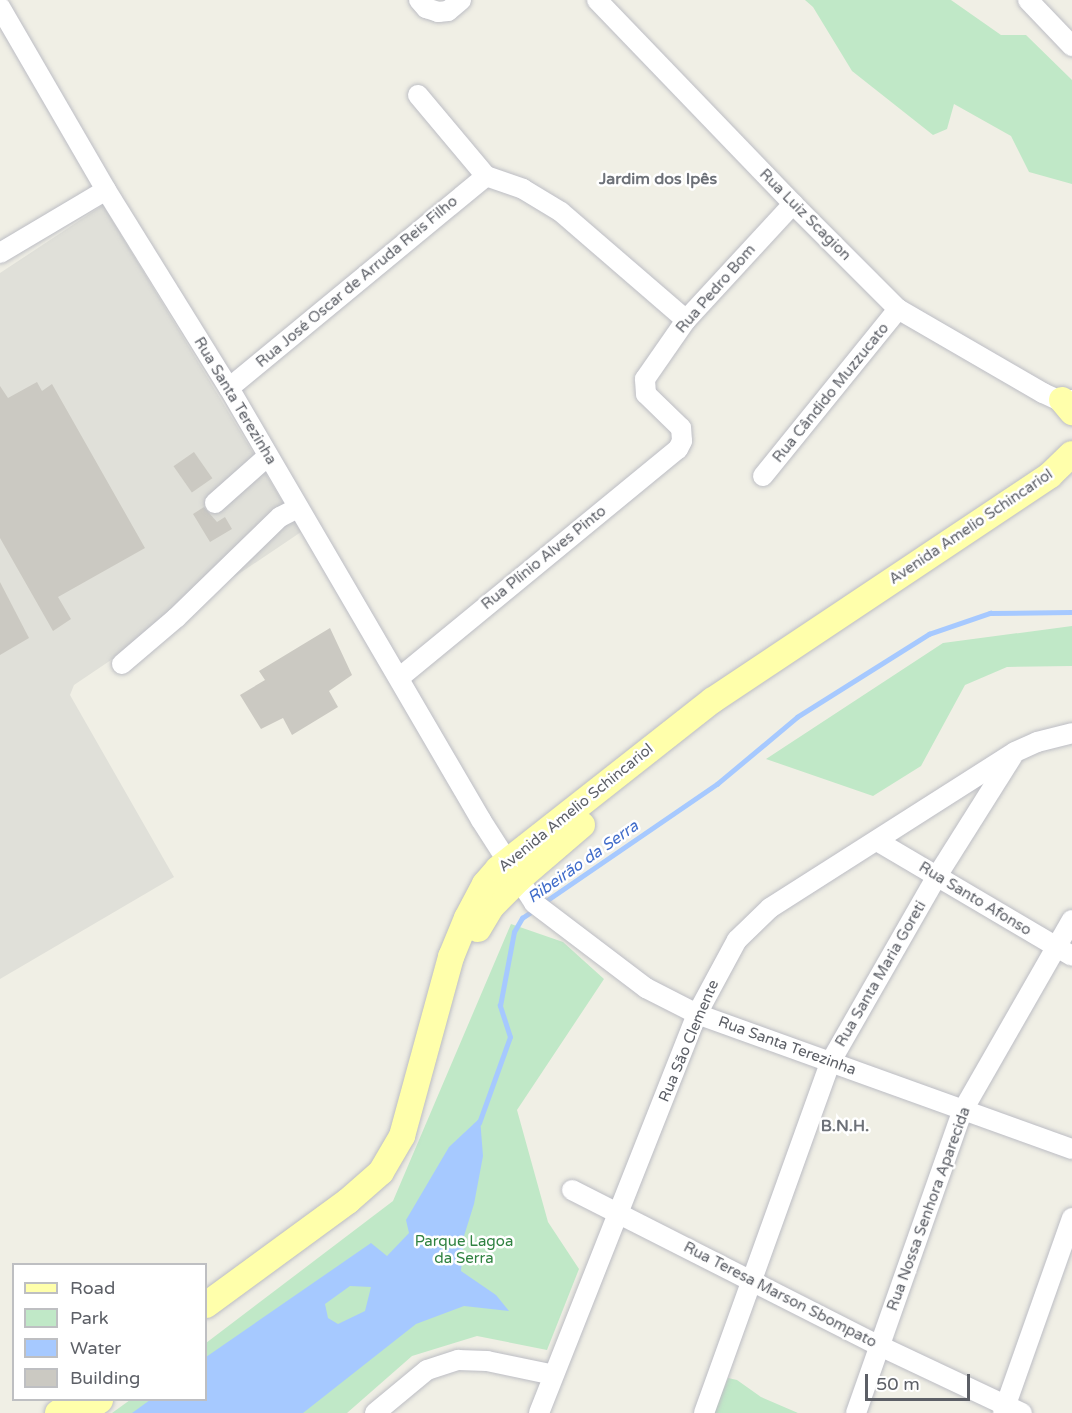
<!DOCTYPE html>
<meta charset="utf-8">
<style>
body{margin:0}
#map{position:relative;width:1072px;height:1413px;overflow:hidden;background:#f0efe5;font-family:"Varela Round",sans-serif}
div>[style]{position:absolute}
[style*='--x']{left:calc(var(--x)*1px);top:calc(var(--y)*1px);width:calc(var(--w)*1px);rotate:calc(var(--a)*1deg)}
.industrial>*{inset:0;background:#e0e0d9}
.green>*{inset:0;background:#c0e8c7}
.water>*{inset:0;background:#a6c9ff}
.stream>*{height:4.5px;margin:-2.25px;padding:0 2.25px;transform-origin:2.25px;border-radius:2.25px;background:#a6c9ff}
.building>*{inset:0;background:#cbc9c2;transform-origin:0 0}
.roads{filter:drop-shadow(0 0 2px #bcbdc4) drop-shadow(0 0 2px #bcbdc4)}
.minor>*{height:20px;margin:-10px;padding:0 10px;transform-origin:10px;border-radius:10px;background:#fff}
.major>*{height:26px;margin:-13px;padding:0 13px;transform-origin:13px;border-radius:13px;background:#ffffab}
span{translate:-50% -50%;white-space:nowrap;text-align:center;line-height:1.15;-webkit-text-stroke:5px #fff;paint-order:stroke}
.street-label{font-size:15px;color:#5c5f66}
.park-label{font-size:15px;color:#308241}
.neighbourhood-label{font-size:16px;color:#6d7178;font-weight:700}
.water-label{font-size:16px;color:#416dca;font-style:italic}
.legend{position:absolute;left:12px;top:1263px;width:195px;height:138px;box-sizing:border-box;background:#fff;border:2px solid #bebfc2;margin:0;padding:8px 10px;list-style:none;font-size:18px;color:#5c5f66}
.legend li{display:flex;align-items:center;gap:12px;height:30px}
.legend b{width:30px;border:2px solid #bebfc2}
.scale{position:absolute;left:865px;top:1374px;width:105px;height:27px;box-sizing:border-box;border:3px solid #5c5f66;border-top:0;padding-left:8px;font-size:18px;line-height:21px;white-space:nowrap;color:#5c5f66;-webkit-text-stroke:4px #fff;paint-order:stroke}
</style>
<div id="map">
<div class="industrial">
<div style="clip-path:polygon(103px 205px,301px 532px,74px 685px,70px 695px,174px 877px,0 979px,0 273px)"></div>
</div>
<div class="green">
<div style="clip-path:polygon(805px 0,951px 0,1001px 35px,1026px 35px,1072px 80px,1072px 184px,1029px 172px,1011px 136px,954px 104px,947px 129px,933px 135px,852px 71px,813px 7px)"></div>
<div style="clip-path:polygon(1072px 626px,1072px 666px,1007px 667px,965px 685px,921px 766px,873px 796px,766px 759px,943px 643px)"></div>
<div style="clip-path:polygon(511px 924px,563px 942px,604px 979px,517px 1110px,548px 1222px,579px 1269px,547px 1350px,477px 1336px,412px 1356px,347px 1413px,112px 1413px,130px 1400px,206px 1400px,206px 1343px,393px 1201px)"></div>
<div style="clip-path:polygon(728px 1378px,737px 1380px,761px 1397px,798px 1413px,714px 1413px)"></div>
</div>
<div class="water">
<div style="clip-path:polygon(evenodd,480px 1118px,483px 1156px,474px 1204px,464px 1236px,461px 1271px,496px 1295px,509px 1311px,464px 1306px,416px 1324px,303px 1413px,132px 1413px,150px 1400px,206px 1400px,206px 1357px,371px 1243px,387px 1256px,409px 1233px,406px 1220px,449px 1147px,480px 1118px,350px 1286px,371px 1287px,365px 1311px,338px 1324px,328px 1318px,325px 1304px,350px 1286px)"></div>
</div>
<div class="stream">
<div style="--x:543;--y:903;--w:211;--a:-34.4"></div>
<div style="--x:717;--y:784;--w:104;--a:-39.9"></div>
<div style="--x:797;--y:717;--w:156;--a:-32.2"></div>
<div style="--x:929;--y:634;--w:65;--a:-19"></div>
<div style="--x:990;--y:613;--w:82;--a:-0.7"></div>
<div style="--x:479;--y:1123;--w:91;--a:-70.2"></div>
<div style="--x:510;--y:1037;--w:33;--a:-108"></div>
<div style="--x:500;--y:1006;--w:75;--a:-79.3"></div>
<div style="--x:514;--y:932;--w:16;--a:-60"></div>
<div style="--x:522;--y:918;--w:14;--a:-34"></div>
</div>
<div class="building">
<div style="clip-path:polygon(37px 382px,42px 391px,52px 384px,145px 548px,58px 597px,71px 619px,53px 631px,0 538px,0 386px,8px 398px)"></div>
<div style="left:194px;top:452px;width:32px;height:25px;rotate:55deg"></div>
<div style="clip-path:polygon(204px 507px,217px 522px,225px 517px,232px 529px,210px 542px,193px 514px)"></div>
<div style="clip-path:polygon(0 582px,29px 638px,0 655px)"></div>
<div style="clip-path:polygon(330px 628px,352px 675px,329px 691px,338px 707px,292px 735px,283px 718px,261px 729px,240px 695px,265px 680px,259px 671px)"></div>
</div>
<div class="roads">
<div class="minor">
<div style="--x:419;--y:0;--w:11;--a:49"></div>
<div style="--x:426;--y:8;--w:13;--a:18"></div>
<div style="--x:438;--y:12;--w:10;--a:-6"></div>
<div style="--x:448;--y:11;--w:17;--a:-40"></div>
<div style="--x:597;--y:0;--w:283;--a:46.1"></div>
<div style="--x:793;--y:204;--w:148;--a:45"></div>
<div style="--x:898;--y:309;--w:168;--a:30.1"></div>
<div style="--x:1043;--y:393;--w:17;--a:25"></div>
<div style="--x:1058;--y:400;--w:14;--a:0"></div>
<div style="--x:1028;--y:0;--w:64;--a:46.3"></div>
<div style="--x:0;--y:7;--w:211;--a:59.9"></div>
<div style="--x:106;--y:190;--w:233;--a:58.2"></div>
<div style="--x:229;--y:388;--w:500;--a:59.74"></div>
<div style="--x:481;--y:820;--w:98;--a:57.4"></div>
<div style="--x:534;--y:903;--w:141;--a:37.2"></div>
<div style="--x:646;--y:988;--w:57;--a:27"></div>
<div style="--x:697;--y:1014;--w:399;--a:19.8"></div>
<div style="--x:418;--y:95;--w:106;--a:50"></div>
<div style="--x:486;--y:176;--w:39;--a:19"></div>
<div style="--x:523;--y:189;--w:44;--a:31.2"></div>
<div style="--x:561;--y:212;--w:165;--a:40.8"></div>
<div style="--x:0;--y:253;--w:123;--a:-30.7"></div>
<div style="--x:229;--y:388;--w:333;--a:-39.5"></div>
<div style="--x:763;--y:476;--w:215;--a:-51"></div>
<div style="--x:215;--y:503;--w:71;--a:-41.6"></div>
<div style="--x:122;--y:664;--w:71;--a:-40.4"></div>
<div style="--x:176;--y:618;--w:145;--a:-44.2"></div>
<div style="--x:280;--y:517;--w:20;--a:-27"></div>
<div style="--x:399;--y:678;--w:361;--a:-39.4"></div>
<div style="--x:678;--y:449;--w:9;--a:-63"></div>
<div style="--x:682;--y:441;--w:13;--a:-94"></div>
<div style="--x:681;--y:428;--w:49;--a:-135.8"></div>
<div style="--x:646;--y:394;--w:15;--a:-94"></div>
<div style="--x:645;--y:379;--w:72;--a:-55.2"></div>
<div style="--x:686;--y:320;--w:158;--a:-47.3"></div>
<div style="--x:877;--y:841;--w:226;--a:30.5"></div>
<div style="--x:572;--y:1190;--w:345;--a:26.9"></div>
<div style="--x:880;--y:1346;--w:157;--a:25.3"></div>
<div style="--x:375;--y:1413;--w:67;--a:-39.6"></div>
<div style="--x:427;--y:1370;--w:33;--a:-18"></div>
<div style="--x:458;--y:1360;--w:29;--a:2"></div>
<div style="--x:487;--y:1361;--w:68;--a:11.8"></div>
<div style="--x:539;--y:1413;--w:429;--a:-68.4"></div>
<div style="--x:697;--y:1014;--w:84;--a:-61.6"></div>
<div style="--x:737;--y:940;--w:46;--a:-44.1"></div>
<div style="--x:770;--y:908;--w:290;--a:-32.5"></div>
<div style="--x:1015;--y:752;--w:24;--a:-24"></div>
<div style="--x:1037;--y:742;--w:36;--a:-14"></div>
<div style="--x:704;--y:1413;--w:374;--a:-70.2"></div>
<div style="--x:831;--y:1061;--w:213;--a:-60.2"></div>
<div style="--x:937;--y:876;--w:141;--a:-57.8"></div>
<div style="--x:856;--y:1413;--w:321;--a:-70.6"></div>
<div style="--x:963;--y:1110;--w:219;--a:-60.2"></div>
<div style="--x:1003;--y:1413;--w:207;--a:-70.5"></div>
</div>
<div class="major">
<div style="--x:1062;--y:400;--w:16;--a:50"></div>
<div style="--x:478;--y:929;--w:27;--a:-59"></div>
<div style="--x:492;--y:906;--w:38;--a:-45"></div>
<div style="--x:519;--y:879;--w:83;--a:-40.6"></div>
<div style="--x:206;--y:1305;--w:176;--a:-36.2"></div>
<div style="--x:348;--y:1201;--w:44;--a:-41.3"></div>
<div style="--x:381;--y:1172;--w:42;--a:-59.7"></div>
<div style="--x:402;--y:1136;--w:186;--a:-74.7"></div>
<div style="--x:451;--y:957;--w:42;--a:-67.7"></div>
<div style="--x:467;--y:918;--w:38;--a:-62"></div>
<div style="--x:485;--y:884;--w:20;--a:-49"></div>
<div style="--x:498;--y:869;--w:273;--a:-38.2"></div>
<div style="--x:713;--y:700;--w:405;--a:-33.7"></div>
<div style="--x:1050;--y:475;--w:30;--a:-44"></div>
<div style="--x:58;--y:1413;--w:23;--a:-34"></div>
<div style="--x:81;--y:1413;--w:23;--a:-34"></div>
</div>
</div>
<div class="street-label">
<span style="left:805px;top:215px;rotate:45deg">Rua Luiz Scagion</span>
<span style="left:357px;top:282px;rotate:-40deg">Rua José Oscar de Arruda Reis Filho</span>
<span style="left:716px;top:289px;rotate:-49deg">Rua Pedro Bom</span>
<span style="left:831px;top:393px;rotate:-51deg">Rua Cândido Muzzucato</span>
<span style="left:235px;top:401px;rotate:59deg">Rua Santa Terezinha</span>
<span style="left:971px;top:527px;rotate:-34deg">Avenida Amelio Schincariol</span>
<span style="left:544px;top:558px;rotate:-39deg">Rua Plínio Alves Pinto</span>
<span style="left:576px;top:808px;rotate:-39deg">Avenida Amelio Schincariol</span>
<span style="left:975px;top:899px;rotate:31deg">Rua Santo Afonso</span>
<span style="left:881px;top:974px;rotate:-60deg">Rua Santa Maria Goreti</span>
<span style="left:689px;top:1041px;rotate:-67deg">Rua São Clemente</span>
<span style="left:787px;top:1046px;rotate:20deg">Rua Santa Terezinha</span>
<span style="left:929px;top:1209px;rotate:-70deg">Rua Nossa Senhora Aparecida</span>
<span style="left:780px;top:1295px;rotate:27deg">Rua Teresa Marson Sbompato</span>
</div>
<div class="park-label">
<span style="left:464px;top:1250px">Parque Lagoa<br>da Serra</span>
</div>
<div class="neighbourhood-label">
<span style="left:658px;top:179px">Jardim dos Ipês</span>
<span style="left:845px;top:1126px">B.N.H.</span>
</div>
<div class="water-label">
<span style="left:583px;top:862px;rotate:-35deg">Ribeirão da Serra</span>
</div>
<ul class="legend">
<li><b style="height:8px;background:#ffffab"></b>Road</li>
<li><b style="height:16px;background:#c0e8c7"></b>Park</li>
<li><b style="height:16px;background:#a6c9ff"></b>Water</li>
<li><b style="height:16px;background:#cbc9c2"></b>Building</li>
</ul>
<div class="scale">50 m</div>
</div>
